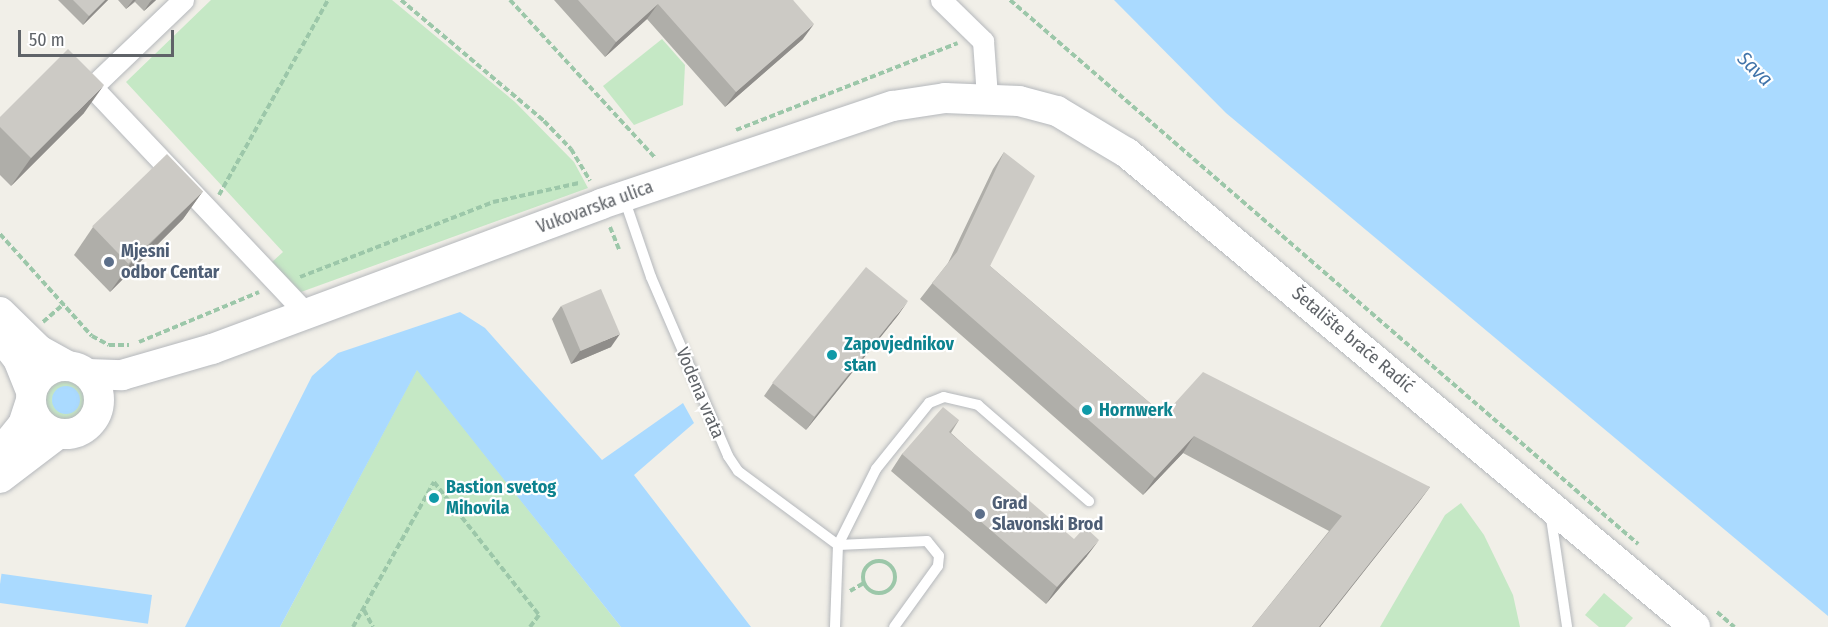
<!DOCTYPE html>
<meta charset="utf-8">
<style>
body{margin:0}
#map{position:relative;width:1828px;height:627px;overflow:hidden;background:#f1efe8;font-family:"Fira Sans Condensed",sans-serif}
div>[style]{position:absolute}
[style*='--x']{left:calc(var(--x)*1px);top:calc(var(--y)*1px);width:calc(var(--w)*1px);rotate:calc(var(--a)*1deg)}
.green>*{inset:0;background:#c5e8c5}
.round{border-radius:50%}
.water>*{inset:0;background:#aadaff;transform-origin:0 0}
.path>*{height:4px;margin-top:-2px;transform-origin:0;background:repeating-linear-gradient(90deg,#9cc7a9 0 6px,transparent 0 9px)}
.path>.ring{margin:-2px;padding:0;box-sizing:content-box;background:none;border:4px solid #9cc7a9;border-radius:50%}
.roads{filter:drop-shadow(0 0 2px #b5b8bc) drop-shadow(0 0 2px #b5b8bc)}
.service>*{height:10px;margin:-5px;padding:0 5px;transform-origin:5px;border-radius:5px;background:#fff}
.minor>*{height:21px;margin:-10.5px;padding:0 10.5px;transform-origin:10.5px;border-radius:10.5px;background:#fff}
.secondary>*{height:30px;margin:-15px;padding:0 15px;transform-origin:15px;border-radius:15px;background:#fff}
.secondary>.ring{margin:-15px;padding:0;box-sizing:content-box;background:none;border:30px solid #fff;border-radius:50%}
.wall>*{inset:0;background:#afaea9}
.shaded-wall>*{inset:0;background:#8f8d8a}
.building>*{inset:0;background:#cccac5;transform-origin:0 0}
.dots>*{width:16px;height:16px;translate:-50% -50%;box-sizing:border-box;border:3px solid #fff;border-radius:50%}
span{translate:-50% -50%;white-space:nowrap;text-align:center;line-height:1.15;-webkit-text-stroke:4.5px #fff;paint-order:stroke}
.street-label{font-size:18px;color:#5f6368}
.service-label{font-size:18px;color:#4e5e75;font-weight:700}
.left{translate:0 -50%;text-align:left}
.culture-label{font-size:18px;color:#0d838f;font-weight:700}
.water-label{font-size:20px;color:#4174aa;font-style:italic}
.scale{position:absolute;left:18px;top:30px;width:156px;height:27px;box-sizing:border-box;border:3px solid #5f6368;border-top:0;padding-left:8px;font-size:18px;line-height:21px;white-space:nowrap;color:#5f6368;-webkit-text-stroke:4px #fff;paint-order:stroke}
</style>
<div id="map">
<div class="green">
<div style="clip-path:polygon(211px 0,392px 0,515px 102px,574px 162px,588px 188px,301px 292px,272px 262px,283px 252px,126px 82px)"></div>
<div style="clip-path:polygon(662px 39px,685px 65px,683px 105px,634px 125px,603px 86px)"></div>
<div style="clip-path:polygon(417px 369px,621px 627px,280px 627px)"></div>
<div class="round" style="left:42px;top:379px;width:44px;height:44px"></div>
<div style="clip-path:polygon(1461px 503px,1484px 535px,1513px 595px,1520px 627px,1380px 627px,1445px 515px)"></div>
<div style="clip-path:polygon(1604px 593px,1633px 618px,1625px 627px,1599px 627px,1585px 615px)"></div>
</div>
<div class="water">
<div style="clip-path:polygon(1114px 0,1828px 0,1828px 616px,1226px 113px)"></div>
<div style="clip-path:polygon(460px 312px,485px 328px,602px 460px,683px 403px,694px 423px,634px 475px,751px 627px,621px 627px,417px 370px,280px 627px,185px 627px,312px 376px,338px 353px)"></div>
<div class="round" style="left:52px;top:386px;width:28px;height:28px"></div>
<div style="left:152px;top:595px;width:29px;height:152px;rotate:98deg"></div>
</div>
<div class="path">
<div style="--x:401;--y:0;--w:187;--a:40.2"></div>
<div style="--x:544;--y:121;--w:39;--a:46"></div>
<div style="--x:571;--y:149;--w:37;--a:59"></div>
<div style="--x:510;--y:0;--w:216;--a:47.4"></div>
<div style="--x:1010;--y:0;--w:831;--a:40.9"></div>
<div style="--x:736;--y:130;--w:238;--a:-21.4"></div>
<div style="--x:219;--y:195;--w:223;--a:-60.8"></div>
<div style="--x:610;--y:227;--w:24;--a:68"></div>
<div style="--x:0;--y:234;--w:137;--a:48"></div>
<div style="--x:92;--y:336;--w:19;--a:28"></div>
<div style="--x:109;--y:345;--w:20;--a:0"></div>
<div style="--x:300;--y:277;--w:207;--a:-21.2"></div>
<div style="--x:493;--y:202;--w:88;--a:-12.5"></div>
<div style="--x:43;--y:322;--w:28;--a:-41"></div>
<div style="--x:139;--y:342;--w:130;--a:-22.6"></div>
<div class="ring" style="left:863px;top:561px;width:28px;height:28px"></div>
<div style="--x:850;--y:591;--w:16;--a:-30"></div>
<div style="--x:364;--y:610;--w:19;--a:62"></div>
<div style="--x:1717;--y:612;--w:23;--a:41"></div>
<div style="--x:353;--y:627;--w:166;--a:-60.8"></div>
<div style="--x:434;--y:482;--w:169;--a:51.7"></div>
<div style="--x:539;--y:615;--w:15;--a:127"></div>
</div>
<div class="roads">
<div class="service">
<div style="--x:624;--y:198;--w:83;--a:71.1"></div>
<div style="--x:651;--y:277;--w:195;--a:66.7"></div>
<div style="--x:728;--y:456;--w:18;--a:56"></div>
<div style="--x:738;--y:471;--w:124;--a:36.5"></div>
<div style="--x:838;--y:545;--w:85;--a:-63.4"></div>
<div style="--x:876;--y:469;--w:85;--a:-51.2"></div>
<div style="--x:929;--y:403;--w:16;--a:-22"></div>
<div style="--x:944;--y:397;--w:35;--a:13"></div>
<div style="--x:978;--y:405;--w:147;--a:40.9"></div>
<div style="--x:1551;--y:518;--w:110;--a:81.6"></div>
<div style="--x:835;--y:627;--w:82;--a:-87.9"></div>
<div style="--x:838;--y:545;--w:89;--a:-2.6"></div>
<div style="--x:927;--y:541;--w:19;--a:51"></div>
<div style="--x:939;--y:556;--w:10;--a:96"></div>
<div style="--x:938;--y:566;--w:75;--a:125.8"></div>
</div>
<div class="minor">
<div style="--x:183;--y:0;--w:126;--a:136.3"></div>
<div style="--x:92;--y:87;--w:310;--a:46.6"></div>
<div style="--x:941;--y:0;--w:59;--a:44.3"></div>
<div style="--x:983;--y:41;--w:56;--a:85.9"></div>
</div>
<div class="secondary">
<div style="--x:0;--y:312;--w:54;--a:44.3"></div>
<div style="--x:39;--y:350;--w:31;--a:29"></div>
<div style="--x:0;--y:336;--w:29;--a:52"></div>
<div style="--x:18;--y:359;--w:35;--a:68"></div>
<div class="ring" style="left:31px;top:366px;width:38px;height:38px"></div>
<div style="--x:88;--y:374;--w:34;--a:2"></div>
<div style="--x:122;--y:375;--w:94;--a:-16.1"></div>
<div style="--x:212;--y:349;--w:415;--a:-20.4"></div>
<div style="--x:601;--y:204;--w:308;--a:-18.6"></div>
<div style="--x:893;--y:106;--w:53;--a:-8.7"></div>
<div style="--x:945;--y:98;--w:74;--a:2.3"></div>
<div style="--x:1019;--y:101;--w:39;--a:15"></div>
<div style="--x:1057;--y:111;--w:82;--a:31"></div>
<div style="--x:1127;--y:153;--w:740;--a:39.85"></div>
<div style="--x:0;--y:453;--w:36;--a:-51"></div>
<div style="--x:23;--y:425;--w:23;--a:-72"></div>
<div style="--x:0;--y:478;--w:73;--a:-37.2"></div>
</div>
</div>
<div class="wall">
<div style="clip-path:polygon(58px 0,108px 0,83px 25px)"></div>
<div style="clip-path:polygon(118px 0,156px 0,144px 11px,135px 2px,126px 9px)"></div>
<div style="clip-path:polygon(554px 0,793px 0,803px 39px,725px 107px,647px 19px,605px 57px)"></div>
<div style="clip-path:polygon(84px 113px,11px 186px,0 175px,0 117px)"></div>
<div style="clip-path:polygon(1004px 152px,990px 266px,1164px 415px,1430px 487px,1418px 503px,1320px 627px,1252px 627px,1329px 531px,1183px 453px,1143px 495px,920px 299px,948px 263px,993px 169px)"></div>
<div style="clip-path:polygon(203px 191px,183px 219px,110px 292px,74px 255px,93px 227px)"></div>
<div style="clip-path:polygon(561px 306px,611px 347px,571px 364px,552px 319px)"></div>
<div style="clip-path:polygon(899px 314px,806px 430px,764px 396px,773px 383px)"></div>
<div style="clip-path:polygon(959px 420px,951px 433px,1087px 556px,1046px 604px,891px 471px,902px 454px)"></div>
</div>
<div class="shaded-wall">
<div style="clip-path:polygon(105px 0,108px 0,83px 25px,89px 16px)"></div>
<div style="clip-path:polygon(133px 0,136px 0,126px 9px)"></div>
<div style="clip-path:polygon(152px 0,156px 0,144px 11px,150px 2px)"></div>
<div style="clip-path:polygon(658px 4px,647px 19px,605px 57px,616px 42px)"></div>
<div style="clip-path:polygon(814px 24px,803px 39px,725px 107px,736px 92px)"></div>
<div style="clip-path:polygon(104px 85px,84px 113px,11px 186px,31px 158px)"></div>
<div style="clip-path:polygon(203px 191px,183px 219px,110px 292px,130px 264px)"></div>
<div style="clip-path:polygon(908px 301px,899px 314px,806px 430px,815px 417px)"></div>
<div style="clip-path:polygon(620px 334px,611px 347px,571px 364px,580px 351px)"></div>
<div style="clip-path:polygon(1194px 436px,1183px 453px,1143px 495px,1155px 478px)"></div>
<div style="clip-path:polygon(1430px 487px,1418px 503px,1320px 627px,1319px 627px)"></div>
<div style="clip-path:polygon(1099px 540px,1087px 556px,1046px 604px,1057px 587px)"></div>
</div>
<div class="building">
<div style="clip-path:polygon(73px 0,105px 0,89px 16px)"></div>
<div style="clip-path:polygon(578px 0,793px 0,814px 24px,736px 92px,658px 4px,616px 42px)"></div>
<div style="clip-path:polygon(68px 49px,104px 85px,31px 158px,0 127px,0 117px)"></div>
<div style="clip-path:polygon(1004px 152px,1035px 176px,990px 266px,1164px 415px,1203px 372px,1430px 487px,1319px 627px,1252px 627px,1342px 516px,1194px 436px,1155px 478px,932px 283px,957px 252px)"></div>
<div style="left:167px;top:154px;width:52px;height:104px;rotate:46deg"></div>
<div style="left:866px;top:267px;width:54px;height:149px;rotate:39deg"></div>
<div style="left:601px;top:289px;width:49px;height:43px;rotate:67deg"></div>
<div style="clip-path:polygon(943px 407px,959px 420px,949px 432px,1074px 539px,1085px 527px,1099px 540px,1057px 587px,902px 454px)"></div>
</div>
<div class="dots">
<div style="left:109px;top:262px;background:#5c6f8a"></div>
<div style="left:832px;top:355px;background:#0f9aa8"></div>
<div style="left:1087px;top:410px;background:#0f9aa8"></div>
<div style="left:434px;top:498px;background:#0f9aa8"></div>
<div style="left:980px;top:514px;background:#5c6f8a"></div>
</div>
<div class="street-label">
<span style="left:595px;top:207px;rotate:-20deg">Vukovarska ulica</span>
<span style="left:1353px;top:340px;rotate:40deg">Šetalište braće Radić</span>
<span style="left:700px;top:393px;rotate:67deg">Vodena vrata</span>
</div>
<div class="service-label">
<span class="left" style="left:121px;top:262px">Mjesni<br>odbor Centar</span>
<span class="left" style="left:992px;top:514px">Grad<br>Slavonski Brod</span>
</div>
<div class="culture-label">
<span class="left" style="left:844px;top:355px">Zapovjednikov<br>stan</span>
<span class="left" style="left:1099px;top:410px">Hornwerk</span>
<span class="left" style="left:446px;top:498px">Bastion svetog<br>Mihovila</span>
</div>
<div class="water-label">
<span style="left:1755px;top:69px;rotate:44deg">Sava</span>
</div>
<div class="scale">50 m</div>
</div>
